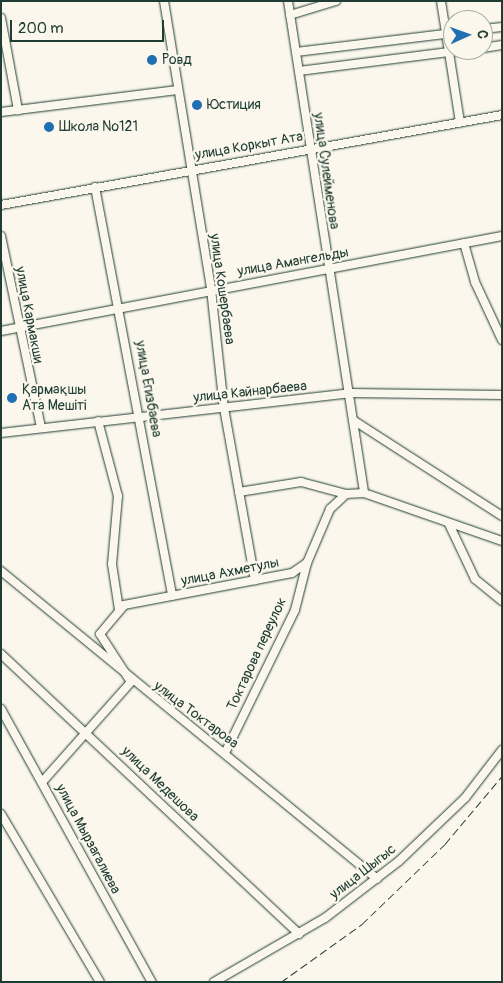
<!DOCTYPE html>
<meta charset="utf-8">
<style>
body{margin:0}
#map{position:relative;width:503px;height:983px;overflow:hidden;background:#fbf7ec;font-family:Pangolin,sans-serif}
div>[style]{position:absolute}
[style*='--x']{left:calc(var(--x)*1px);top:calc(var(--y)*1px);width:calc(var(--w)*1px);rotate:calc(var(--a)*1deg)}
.roads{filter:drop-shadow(0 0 1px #1f3d34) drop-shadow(0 0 1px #1f3d34)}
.minor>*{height:8px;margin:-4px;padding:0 4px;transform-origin:4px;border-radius:4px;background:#fbf7ec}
.rail>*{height:1px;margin-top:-0.5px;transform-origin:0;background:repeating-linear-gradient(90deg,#1f3d34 0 8px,transparent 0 12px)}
.dots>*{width:14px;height:14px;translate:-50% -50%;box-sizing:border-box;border:2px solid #fbf7ec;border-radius:50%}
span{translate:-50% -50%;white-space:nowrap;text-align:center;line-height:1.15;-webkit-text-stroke:4.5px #fbf7ec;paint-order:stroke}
.poi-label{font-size:14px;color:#1f3d34}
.left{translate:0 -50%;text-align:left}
.street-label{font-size:14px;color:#1f3d34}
.frame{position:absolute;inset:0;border:2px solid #1f3d34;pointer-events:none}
.north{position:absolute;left:443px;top:10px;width:50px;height:50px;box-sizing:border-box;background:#fbf7ec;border:1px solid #a3ada2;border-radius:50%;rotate:88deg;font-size:14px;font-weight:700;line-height:20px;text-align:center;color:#1f3d34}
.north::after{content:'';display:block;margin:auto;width:18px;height:22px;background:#1f6fb2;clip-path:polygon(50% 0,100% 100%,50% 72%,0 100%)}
.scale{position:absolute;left:10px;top:20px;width:154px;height:22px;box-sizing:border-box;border:2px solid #1f3d34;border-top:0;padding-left:6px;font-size:15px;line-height:18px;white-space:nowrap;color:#1f3d34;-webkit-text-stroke:4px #fbf7ec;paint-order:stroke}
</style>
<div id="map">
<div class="roads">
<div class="minor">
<div style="--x:164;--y:1;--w:292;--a:80.7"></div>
<div style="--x:211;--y:289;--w:120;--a:83.8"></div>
<div style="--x:224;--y:408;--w:175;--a:79.8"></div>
<div style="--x:288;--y:1;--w:498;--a:81.2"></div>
<div style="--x:441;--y:1;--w:122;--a:81.1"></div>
<div style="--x:290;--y:15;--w:48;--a:-16.9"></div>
<div style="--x:1;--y:18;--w:94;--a:79.5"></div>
<div style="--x:483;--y:29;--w:19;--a:-6"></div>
<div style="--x:483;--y:48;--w:19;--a:-9"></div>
<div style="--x:296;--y:52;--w:158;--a:-6.9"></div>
<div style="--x:299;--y:71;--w:167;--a:-7.2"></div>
<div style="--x:1;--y:112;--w:178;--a:-7.1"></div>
<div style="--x:95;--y:187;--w:416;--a:79.3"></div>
<div style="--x:1;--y:205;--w:509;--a:-10.18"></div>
<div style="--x:1;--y:236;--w:196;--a:78.2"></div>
<div style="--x:464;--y:243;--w:41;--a:74.2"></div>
<div style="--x:475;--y:282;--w:64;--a:65"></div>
<div style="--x:1;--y:331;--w:510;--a:-10.74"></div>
<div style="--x:353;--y:420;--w:177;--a:32.8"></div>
<div style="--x:98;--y:421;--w:78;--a:75.1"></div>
<div style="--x:118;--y:496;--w:68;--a:95"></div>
<div style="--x:112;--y:564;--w:47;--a:81.3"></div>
<div style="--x:1;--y:433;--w:351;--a:-6.5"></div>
<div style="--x:350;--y:393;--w:152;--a:0.8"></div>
<div style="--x:239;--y:492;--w:63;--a:-9.2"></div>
<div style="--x:301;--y:482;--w:47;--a:14.9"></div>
<div style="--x:449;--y:524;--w:61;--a:64.7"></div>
<div style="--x:475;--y:579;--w:35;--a:39"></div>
<div style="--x:1;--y:571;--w:486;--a:39.3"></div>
<div style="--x:1;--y:654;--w:409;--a:43.2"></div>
<div style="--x:1;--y:709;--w:312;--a:61.1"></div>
<div style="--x:225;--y:753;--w:159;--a:-63.9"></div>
<div style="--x:295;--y:610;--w:49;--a:-75.7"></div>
<div style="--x:43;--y:781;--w:132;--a:-48.4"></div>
<div style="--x:131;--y:682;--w:57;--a:-122.9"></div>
<div style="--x:100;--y:634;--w:38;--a:-50"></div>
<div style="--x:124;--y:605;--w:171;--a:-10.8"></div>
<div style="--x:292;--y:573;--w:18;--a:-34"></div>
<div style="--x:307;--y:563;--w:59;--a:-66.9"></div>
<div style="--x:330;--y:509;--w:22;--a:-43"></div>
<div style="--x:346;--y:494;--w:18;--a:-3"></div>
<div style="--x:364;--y:493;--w:146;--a:19.2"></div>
<div style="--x:1;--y:814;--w:195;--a:59.5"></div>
<div style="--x:214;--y:982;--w:128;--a:-30"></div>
<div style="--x:325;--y:918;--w:93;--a:-37.6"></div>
<div style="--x:399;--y:861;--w:91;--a:-43.7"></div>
<div style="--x:465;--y:798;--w:61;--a:-52.4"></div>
</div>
</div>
<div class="rail">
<div style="--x:281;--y:982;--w:100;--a:-35.6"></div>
<div style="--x:362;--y:924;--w:115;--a:-43.9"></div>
<div style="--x:445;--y:844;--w:89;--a:-50"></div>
</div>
<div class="dots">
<div style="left:152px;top:60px;background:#1f6fb2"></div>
<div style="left:197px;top:105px;background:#1f6fb2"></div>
<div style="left:49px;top:127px;background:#1f6fb2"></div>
<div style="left:12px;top:398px;background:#1f6fb2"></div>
</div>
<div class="poi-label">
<span class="left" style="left:162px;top:60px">Ровд</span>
<span class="left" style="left:207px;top:105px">Юстиция</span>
<span class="left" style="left:59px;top:127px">Школа №121</span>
<span class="left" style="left:22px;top:398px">Қармақшы<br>Ата Мешіті</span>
</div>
<div class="street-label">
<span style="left:249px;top:146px;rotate:-10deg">улица Коркыт Ата</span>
<span style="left:326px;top:171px;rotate:82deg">улица Сулейменова</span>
<span style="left:293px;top:262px;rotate:-10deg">улица Амангельды</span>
<span style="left:222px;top:289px;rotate:82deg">улица Кошербаева</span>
<span style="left:29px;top:315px;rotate:79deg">улица Кармакши</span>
<span style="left:148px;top:389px;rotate:80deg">улица Егизбаева</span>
<span style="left:250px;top:392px;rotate:-6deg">улица Кайнарбаева</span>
<span style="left:230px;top:572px;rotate:-11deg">улица Ахметулы</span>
<span style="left:257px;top:654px;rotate:-65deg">Токтарова переулок</span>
<span style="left:196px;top:715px;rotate:37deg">улица Токтарова</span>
<span style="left:160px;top:784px;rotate:44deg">улица Медешова</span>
<span style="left:88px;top:839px;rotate:62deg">улица Мырзагалиева</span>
<span style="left:363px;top:872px;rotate:-38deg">улица Шыгыс</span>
</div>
<div class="frame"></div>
<div class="north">С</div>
<div class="scale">200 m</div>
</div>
